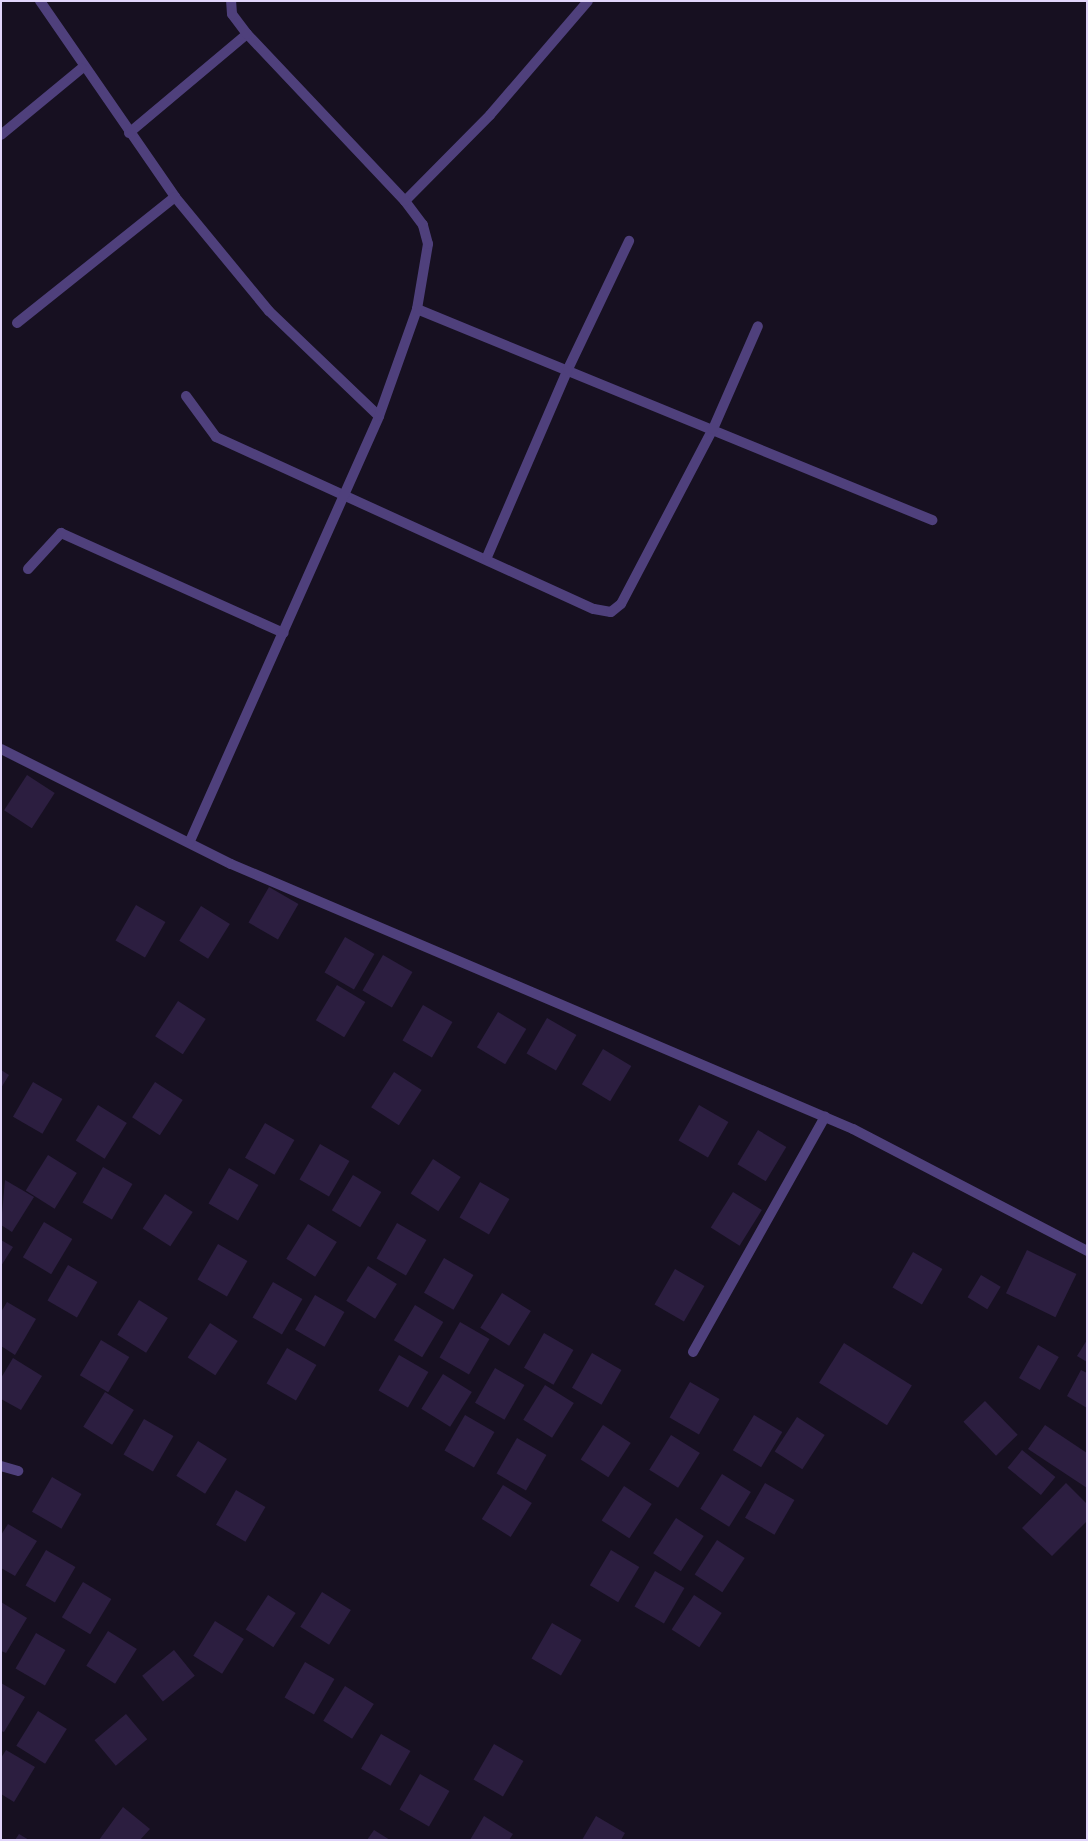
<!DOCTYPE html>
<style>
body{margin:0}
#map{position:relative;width:1088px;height:1841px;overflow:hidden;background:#171021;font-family:Quicksand,sans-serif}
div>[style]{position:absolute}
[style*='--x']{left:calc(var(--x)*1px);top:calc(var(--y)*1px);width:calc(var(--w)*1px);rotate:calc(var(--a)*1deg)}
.building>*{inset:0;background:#2c1e40;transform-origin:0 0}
.street>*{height:10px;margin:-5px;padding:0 5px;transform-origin:5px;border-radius:5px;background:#4f407c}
span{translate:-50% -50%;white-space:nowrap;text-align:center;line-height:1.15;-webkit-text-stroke:4.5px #171021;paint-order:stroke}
.frame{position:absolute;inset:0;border:2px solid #e1d5fb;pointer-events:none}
</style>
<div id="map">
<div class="building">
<div style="left:27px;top:775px;width:33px;height:42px;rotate:33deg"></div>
<div style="left:269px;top:887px;width:34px;height:41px;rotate:30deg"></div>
<div style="left:136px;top:905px;width:34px;height:41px;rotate:30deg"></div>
<div style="left:201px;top:906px;width:34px;height:41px;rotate:32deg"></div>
<div style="left:345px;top:937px;width:34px;height:41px;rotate:30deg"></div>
<div style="left:383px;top:955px;width:34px;height:41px;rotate:30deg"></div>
<div style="left:337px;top:985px;width:33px;height:41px;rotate:31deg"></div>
<div style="left:178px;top:1001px;width:33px;height:42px;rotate:33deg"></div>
<div style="left:423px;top:1005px;width:34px;height:41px;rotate:30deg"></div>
<div style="left:498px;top:1012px;width:33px;height:41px;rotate:31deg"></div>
<div style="left:547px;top:1018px;width:34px;height:41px;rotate:30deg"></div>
<div style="left:603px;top:1049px;width:33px;height:41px;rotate:31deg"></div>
<div style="clip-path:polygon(1px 1070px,9px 1075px,1px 1088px)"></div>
<div style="left:394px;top:1072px;width:33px;height:42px;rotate:33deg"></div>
<div style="left:33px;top:1082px;width:34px;height:40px;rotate:30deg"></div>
<div style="left:155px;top:1082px;width:33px;height:42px;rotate:33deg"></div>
<div style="left:98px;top:1105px;width:34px;height:42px;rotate:32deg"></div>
<div style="left:699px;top:1105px;width:34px;height:41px;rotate:30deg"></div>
<div style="left:265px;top:1123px;width:34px;height:40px;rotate:30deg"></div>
<div style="left:758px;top:1130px;width:33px;height:40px;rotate:31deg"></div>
<div style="left:320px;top:1144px;width:34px;height:41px;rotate:30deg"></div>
<div style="left:48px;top:1155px;width:34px;height:42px;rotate:32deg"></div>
<div style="left:433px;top:1159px;width:33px;height:41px;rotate:33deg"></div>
<div style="left:103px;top:1167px;width:34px;height:41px;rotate:30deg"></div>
<div style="left:229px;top:1168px;width:34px;height:41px;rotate:30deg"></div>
<div style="left:353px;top:1175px;width:33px;height:41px;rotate:31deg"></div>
<div style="clip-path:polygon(5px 1180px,34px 1197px,12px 1232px,1px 1225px)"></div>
<div style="left:480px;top:1182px;width:34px;height:41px;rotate:30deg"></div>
<div style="left:733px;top:1192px;width:34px;height:42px;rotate:32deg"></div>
<div style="left:165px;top:1194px;width:33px;height:41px;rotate:33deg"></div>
<div style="left:44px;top:1222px;width:33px;height:41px;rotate:31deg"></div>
<div style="left:397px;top:1223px;width:34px;height:41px;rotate:30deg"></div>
<div style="left:308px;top:1224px;width:34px;height:41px;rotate:32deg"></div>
<div style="clip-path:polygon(1px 1240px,13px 1247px,1px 1266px)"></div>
<div style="left:218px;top:1244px;width:34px;height:41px;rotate:30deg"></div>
<div style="left:1027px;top:1250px;width:55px;height:48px;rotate:26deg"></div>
<div style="left:913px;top:1252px;width:34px;height:41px;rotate:30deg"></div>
<div style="left:444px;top:1258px;width:34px;height:40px;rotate:30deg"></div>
<div style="left:68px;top:1265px;width:34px;height:41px;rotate:30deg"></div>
<div style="left:368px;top:1266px;width:34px;height:41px;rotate:32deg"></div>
<div style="left:675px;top:1269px;width:34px;height:41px;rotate:30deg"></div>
<div style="left:981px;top:1275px;width:23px;height:26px;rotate:31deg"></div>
<div style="left:273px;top:1282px;width:34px;height:41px;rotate:30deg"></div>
<div style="left:502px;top:1293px;width:34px;height:41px;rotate:32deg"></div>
<div style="left:315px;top:1295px;width:34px;height:40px;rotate:30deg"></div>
<div style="left:139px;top:1300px;width:34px;height:41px;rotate:32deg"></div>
<div style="clip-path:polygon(7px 1302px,36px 1319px,15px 1355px,1px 1346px,1px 1312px)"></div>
<div style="left:415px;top:1305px;width:33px;height:41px;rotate:31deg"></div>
<div style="left:460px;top:1322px;width:34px;height:41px;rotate:30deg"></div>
<div style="left:210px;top:1323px;width:33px;height:41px;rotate:33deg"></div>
<div style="left:544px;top:1333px;width:34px;height:40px;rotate:30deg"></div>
<div style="left:101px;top:1340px;width:33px;height:41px;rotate:31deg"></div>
<div style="clip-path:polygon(1087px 1340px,1087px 1362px,1077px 1356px)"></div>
<div style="left:844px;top:1343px;width:80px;height:47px;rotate:32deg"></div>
<div style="left:1038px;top:1345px;width:24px;height:38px;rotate:30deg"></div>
<div style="left:287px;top:1348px;width:34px;height:41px;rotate:30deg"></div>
<div style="left:592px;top:1353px;width:34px;height:40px;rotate:30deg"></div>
<div style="left:399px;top:1355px;width:34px;height:41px;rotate:30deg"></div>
<div style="clip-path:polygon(13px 1358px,42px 1376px,21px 1410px,1px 1399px,1px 1378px)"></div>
<div style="left:495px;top:1368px;width:34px;height:40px;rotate:30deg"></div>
<div style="clip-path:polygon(1081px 1370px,1087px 1373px,1087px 1408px,1067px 1396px)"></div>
<div style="left:443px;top:1374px;width:34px;height:41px;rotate:32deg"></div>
<div style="left:690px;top:1382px;width:34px;height:41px;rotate:30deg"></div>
<div style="left:545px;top:1385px;width:34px;height:41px;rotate:32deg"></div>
<div style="left:105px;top:1392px;width:34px;height:41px;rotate:32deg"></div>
<div style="left:985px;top:1401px;width:47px;height:30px;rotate:46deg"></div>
<div style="left:465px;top:1415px;width:34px;height:41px;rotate:30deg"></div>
<div style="left:754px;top:1415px;width:33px;height:41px;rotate:31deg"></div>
<div style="left:797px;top:1417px;width:33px;height:41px;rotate:33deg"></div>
<div style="left:144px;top:1419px;width:34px;height:41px;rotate:30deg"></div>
<div style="left:603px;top:1425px;width:33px;height:41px;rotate:33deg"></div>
<div style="clip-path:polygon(1045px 1425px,1087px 1453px,1087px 1488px,1028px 1449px)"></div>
<div style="left:671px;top:1435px;width:34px;height:41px;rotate:32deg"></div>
<div style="left:517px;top:1438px;width:34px;height:41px;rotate:30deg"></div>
<div style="left:198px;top:1441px;width:34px;height:41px;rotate:32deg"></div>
<div style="left:1022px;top:1450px;width:43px;height:23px;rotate:39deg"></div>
<div style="left:722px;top:1474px;width:34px;height:41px;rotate:32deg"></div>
<div style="left:52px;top:1477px;width:34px;height:40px;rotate:30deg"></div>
<div style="left:765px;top:1483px;width:34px;height:40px;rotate:30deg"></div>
<div style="clip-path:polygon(1066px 1483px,1087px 1504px,1087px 1521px,1052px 1556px,1022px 1528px)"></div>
<div style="left:503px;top:1485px;width:34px;height:40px;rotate:32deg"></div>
<div style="left:624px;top:1486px;width:33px;height:41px;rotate:33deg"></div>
<div style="left:236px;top:1490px;width:34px;height:40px;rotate:30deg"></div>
<div style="left:676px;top:1518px;width:33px;height:42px;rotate:33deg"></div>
<div style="clip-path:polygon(8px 1524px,37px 1541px,15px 1576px,1px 1568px,1px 1535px)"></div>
<div style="left:717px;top:1540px;width:33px;height:41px;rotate:33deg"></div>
<div style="left:46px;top:1550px;width:34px;height:41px;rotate:30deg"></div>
<div style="left:611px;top:1550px;width:33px;height:41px;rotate:31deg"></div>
<div style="left:655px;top:1571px;width:34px;height:41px;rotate:30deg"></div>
<div style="left:83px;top:1582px;width:33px;height:41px;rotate:31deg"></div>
<div style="left:322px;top:1592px;width:34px;height:41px;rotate:32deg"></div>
<div style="left:268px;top:1595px;width:33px;height:41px;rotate:33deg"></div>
<div style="left:694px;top:1595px;width:33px;height:41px;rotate:33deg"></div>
<div style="clip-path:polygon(1px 1602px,27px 1618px,6px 1653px,1px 1651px)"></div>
<div style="left:215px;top:1621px;width:34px;height:41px;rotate:32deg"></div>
<div style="left:552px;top:1623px;width:34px;height:41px;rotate:30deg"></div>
<div style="left:108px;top:1631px;width:34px;height:41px;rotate:32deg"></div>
<div style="left:36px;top:1633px;width:34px;height:41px;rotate:30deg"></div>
<div style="left:174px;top:1650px;width:33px;height:41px;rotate:51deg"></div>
<div style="left:305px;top:1662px;width:34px;height:41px;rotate:30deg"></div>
<div style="clip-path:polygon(1px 1683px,25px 1697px,4px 1732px,1px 1731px)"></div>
<div style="left:345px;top:1686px;width:34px;height:41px;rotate:32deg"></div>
<div style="left:38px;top:1711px;width:34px;height:41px;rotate:32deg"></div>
<div style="left:126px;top:1714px;width:33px;height:41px;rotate:50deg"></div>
<div style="left:381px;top:1734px;width:34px;height:40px;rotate:30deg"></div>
<div style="left:494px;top:1744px;width:34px;height:41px;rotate:30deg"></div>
<div style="clip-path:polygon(6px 1750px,35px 1767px,14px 1802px,1px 1794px,1px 1758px)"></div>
<div style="left:420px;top:1774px;width:34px;height:41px;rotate:30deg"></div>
<div style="clip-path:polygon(123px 1807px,150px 1829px,140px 1840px,99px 1840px)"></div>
<div style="clip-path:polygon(484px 1816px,513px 1834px,509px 1840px,470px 1840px)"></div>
<div style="clip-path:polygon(596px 1816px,625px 1833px,621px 1840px,582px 1840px)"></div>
<div style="clip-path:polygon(374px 1830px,390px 1840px,367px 1840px)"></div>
<div style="clip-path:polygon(19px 1834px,29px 1840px,15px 1840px)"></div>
</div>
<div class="street">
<div style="--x:40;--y:1;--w:238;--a:55.4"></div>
<div style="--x:175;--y:197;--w:148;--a:50.5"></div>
<div style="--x:269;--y:311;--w:152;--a:43.7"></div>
<div style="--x:129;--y:133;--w:154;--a:-40"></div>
<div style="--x:1;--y:135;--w:105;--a:-39.6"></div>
<div style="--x:405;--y:201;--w:121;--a:-45.3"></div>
<div style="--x:490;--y:115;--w:150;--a:-49.3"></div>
<div style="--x:417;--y:309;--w:557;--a:22.28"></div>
<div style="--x:17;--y:323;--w:202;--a:-38.6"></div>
<div style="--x:186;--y:396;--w:51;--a:53.8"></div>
<div style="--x:216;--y:437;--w:415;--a:24.5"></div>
<div style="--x:594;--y:609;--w:17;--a:10"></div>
<div style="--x:611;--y:612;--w:13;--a:-39"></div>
<div style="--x:621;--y:604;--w:198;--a:-62.3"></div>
<div style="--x:713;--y:429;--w:112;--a:-66.4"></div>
<div style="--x:487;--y:557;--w:205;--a:-66.7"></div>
<div style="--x:568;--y:369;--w:142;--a:-64.5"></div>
<div style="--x:28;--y:569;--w:49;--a:-47.5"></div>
<div style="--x:61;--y:533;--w:244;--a:24.2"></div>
<div style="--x:1;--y:749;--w:257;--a:26.6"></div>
<div style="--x:231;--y:864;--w:676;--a:23.08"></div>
<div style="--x:853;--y:1129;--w:264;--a:27.5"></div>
<div style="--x:190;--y:841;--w:465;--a:-66"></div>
<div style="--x:379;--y:416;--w:114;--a:-70.4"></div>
<div style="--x:417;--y:309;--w:66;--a:-80.4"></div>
<div style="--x:428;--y:244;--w:20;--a:-105"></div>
<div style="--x:423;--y:225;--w:30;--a:-127"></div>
<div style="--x:405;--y:201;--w:230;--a:-133.4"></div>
<div style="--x:247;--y:34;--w:25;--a:-127"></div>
<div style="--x:232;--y:14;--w:13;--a:-94"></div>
<div style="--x:693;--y:1352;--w:270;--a:-60.7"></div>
<div style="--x:1;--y:1466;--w:18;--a:16"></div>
</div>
<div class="frame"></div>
</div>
